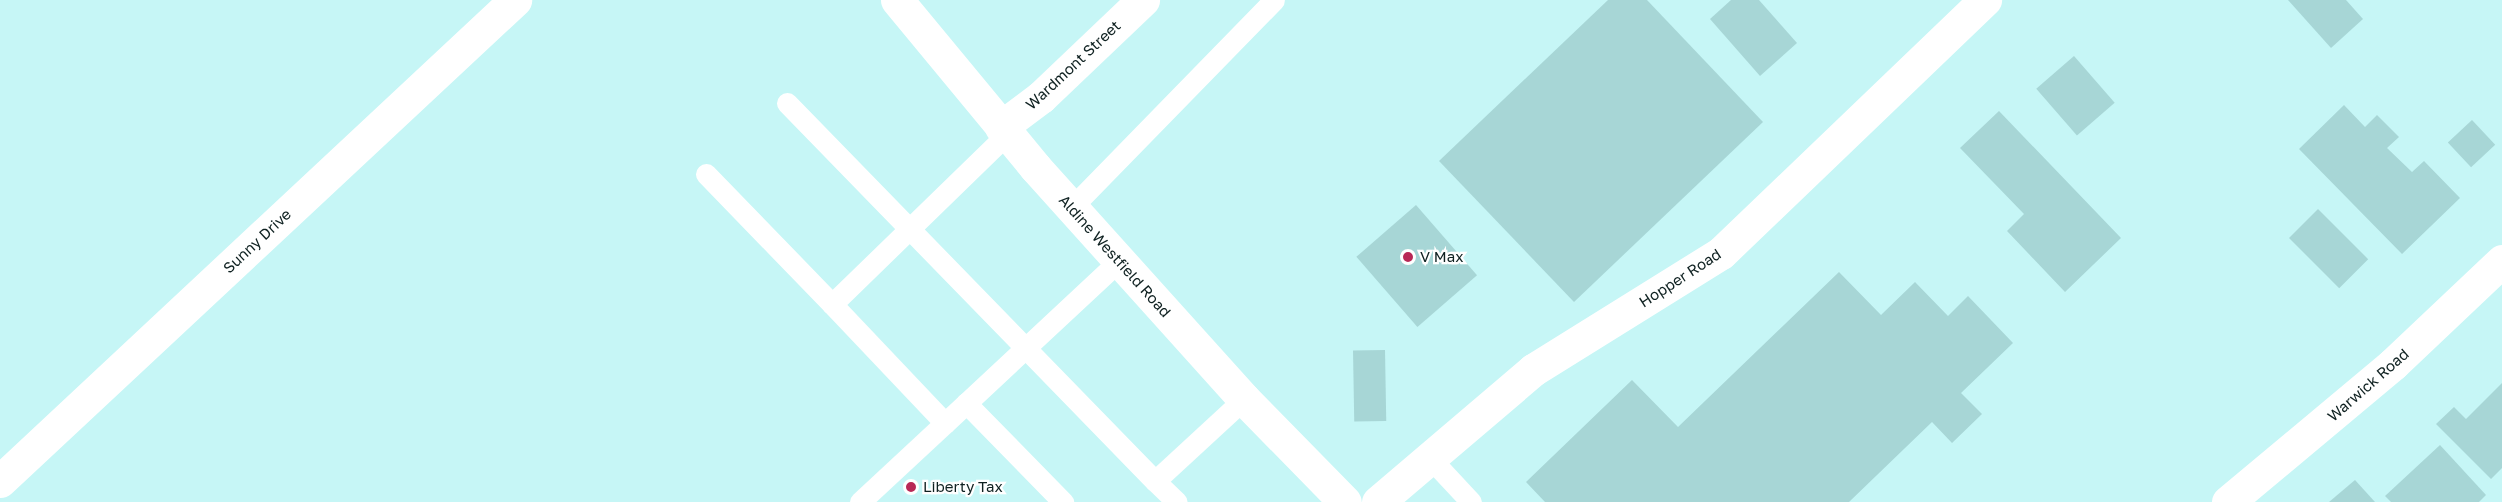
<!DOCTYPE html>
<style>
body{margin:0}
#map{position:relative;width:2502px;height:502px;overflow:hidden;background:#c6f6f6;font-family:"Golos Text",sans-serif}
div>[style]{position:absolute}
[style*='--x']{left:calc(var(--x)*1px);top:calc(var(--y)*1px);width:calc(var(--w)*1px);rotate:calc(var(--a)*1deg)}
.building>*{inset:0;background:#a7d6d6;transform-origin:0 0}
.lane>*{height:21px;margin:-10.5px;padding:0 10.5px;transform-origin:10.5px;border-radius:10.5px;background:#fff}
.street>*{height:33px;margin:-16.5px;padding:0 16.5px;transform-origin:16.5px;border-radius:16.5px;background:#fff}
.secondary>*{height:33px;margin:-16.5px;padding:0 16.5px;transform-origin:16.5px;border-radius:16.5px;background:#fff}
.dots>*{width:16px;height:16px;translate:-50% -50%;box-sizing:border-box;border:3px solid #fff;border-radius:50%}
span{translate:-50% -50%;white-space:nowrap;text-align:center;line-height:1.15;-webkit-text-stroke:4.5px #fff;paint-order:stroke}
.street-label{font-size:15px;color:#0f2121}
.poi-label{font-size:15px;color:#0f2121}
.left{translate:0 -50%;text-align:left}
</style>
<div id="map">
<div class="building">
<div style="clip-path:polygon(1608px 0,1647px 0,1763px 122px,1574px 302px,1439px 161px)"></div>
<div style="clip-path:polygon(1731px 0,1759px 0,1797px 43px,1760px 76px,1710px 19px)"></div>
<div style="clip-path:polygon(2288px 0,2346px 0,2363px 19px,2331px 48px)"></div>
<div style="left:2074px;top:56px;width:62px;height:50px;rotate:49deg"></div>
<div style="clip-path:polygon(2344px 105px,2365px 127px,2377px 115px,2399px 137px,2387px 148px,2412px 172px,2424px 161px,2460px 198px,2402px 254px,2299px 149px)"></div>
<div style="clip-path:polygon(1999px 111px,2121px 238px,2065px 292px,2007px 231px,2024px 214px,1960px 148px)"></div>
<div style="left:2472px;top:120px;width:34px;height:33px;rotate:47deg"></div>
<div style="left:1416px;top:205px;width:93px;height:79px;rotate:49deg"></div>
<div style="left:2318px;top:209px;width:71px;height:41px;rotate:45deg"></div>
<div style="clip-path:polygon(1839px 272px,1881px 315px,1915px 282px,1948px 316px,1968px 296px,2013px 343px,1961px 393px,1982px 414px,1952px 443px,1932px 422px,1849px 502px,1545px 502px,1526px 482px,1632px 380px,1678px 427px)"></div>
<div style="left:1385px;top:350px;width:71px;height:32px;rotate:89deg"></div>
<div style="clip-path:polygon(2502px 383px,2502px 468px,2491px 479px,2436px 424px,2454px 407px,2466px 419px)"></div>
<div style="clip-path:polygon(2440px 445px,2486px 495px,2479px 502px,2391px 502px,2385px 496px)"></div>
<div style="clip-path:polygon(2355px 480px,2375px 502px,2329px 502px)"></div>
</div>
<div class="lane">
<div style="--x:787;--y:103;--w:528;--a:45.77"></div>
<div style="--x:1155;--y:481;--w:121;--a:-42.7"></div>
<div style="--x:1007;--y:134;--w:244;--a:135.8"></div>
<div style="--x:832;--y:304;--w:164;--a:46.5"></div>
<div style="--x:945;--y:423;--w:239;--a:-43"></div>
<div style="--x:706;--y:174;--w:181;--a:45.9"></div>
<div style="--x:1072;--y:207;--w:289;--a:-45.7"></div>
<div style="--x:966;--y:403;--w:139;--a:45.6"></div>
<div style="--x:1430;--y:458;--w:60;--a:47"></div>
<div style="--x:1155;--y:481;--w:30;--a:44"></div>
<div style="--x:860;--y:502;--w:116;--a:-42.9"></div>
</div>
<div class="street">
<div style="--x:1001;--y:127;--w:50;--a:-36.9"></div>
<div style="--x:1041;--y:97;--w:141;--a:-43.6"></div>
<div style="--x:0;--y:481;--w:705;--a:-43.04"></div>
<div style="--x:2228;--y:502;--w:215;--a:-39.9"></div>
<div style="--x:2393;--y:364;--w:150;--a:-43.4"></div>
</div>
<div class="secondary">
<div style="--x:897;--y:0;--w:217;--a:50.4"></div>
<div style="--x:1035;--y:167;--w:312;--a:48"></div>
<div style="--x:1244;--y:399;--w:144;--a:45.6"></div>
<div style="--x:1378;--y:502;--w:204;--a:-40.4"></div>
<div style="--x:1533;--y:370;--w:221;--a:-31.9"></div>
<div style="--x:1721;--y:253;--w:366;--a:-43.8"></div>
</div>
<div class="dots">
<div style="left:1408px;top:257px;background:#b82856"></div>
<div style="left:911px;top:487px;background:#b82856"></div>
</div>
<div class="street-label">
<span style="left:1073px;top:65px;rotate:-43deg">Wardmont Street</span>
<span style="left:257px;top:241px;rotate:-43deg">Sunny Drive</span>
<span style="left:1115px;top:256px;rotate:48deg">Aldine Westfield Road</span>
<span style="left:1680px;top:278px;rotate:-33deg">Hopper Road</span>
<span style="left:2368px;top:385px;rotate:-41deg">Warwick Road</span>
</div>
<div class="poi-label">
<span class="left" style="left:1420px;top:257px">V Max</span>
<span class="left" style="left:923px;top:487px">Liberty Tax</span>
</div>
</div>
